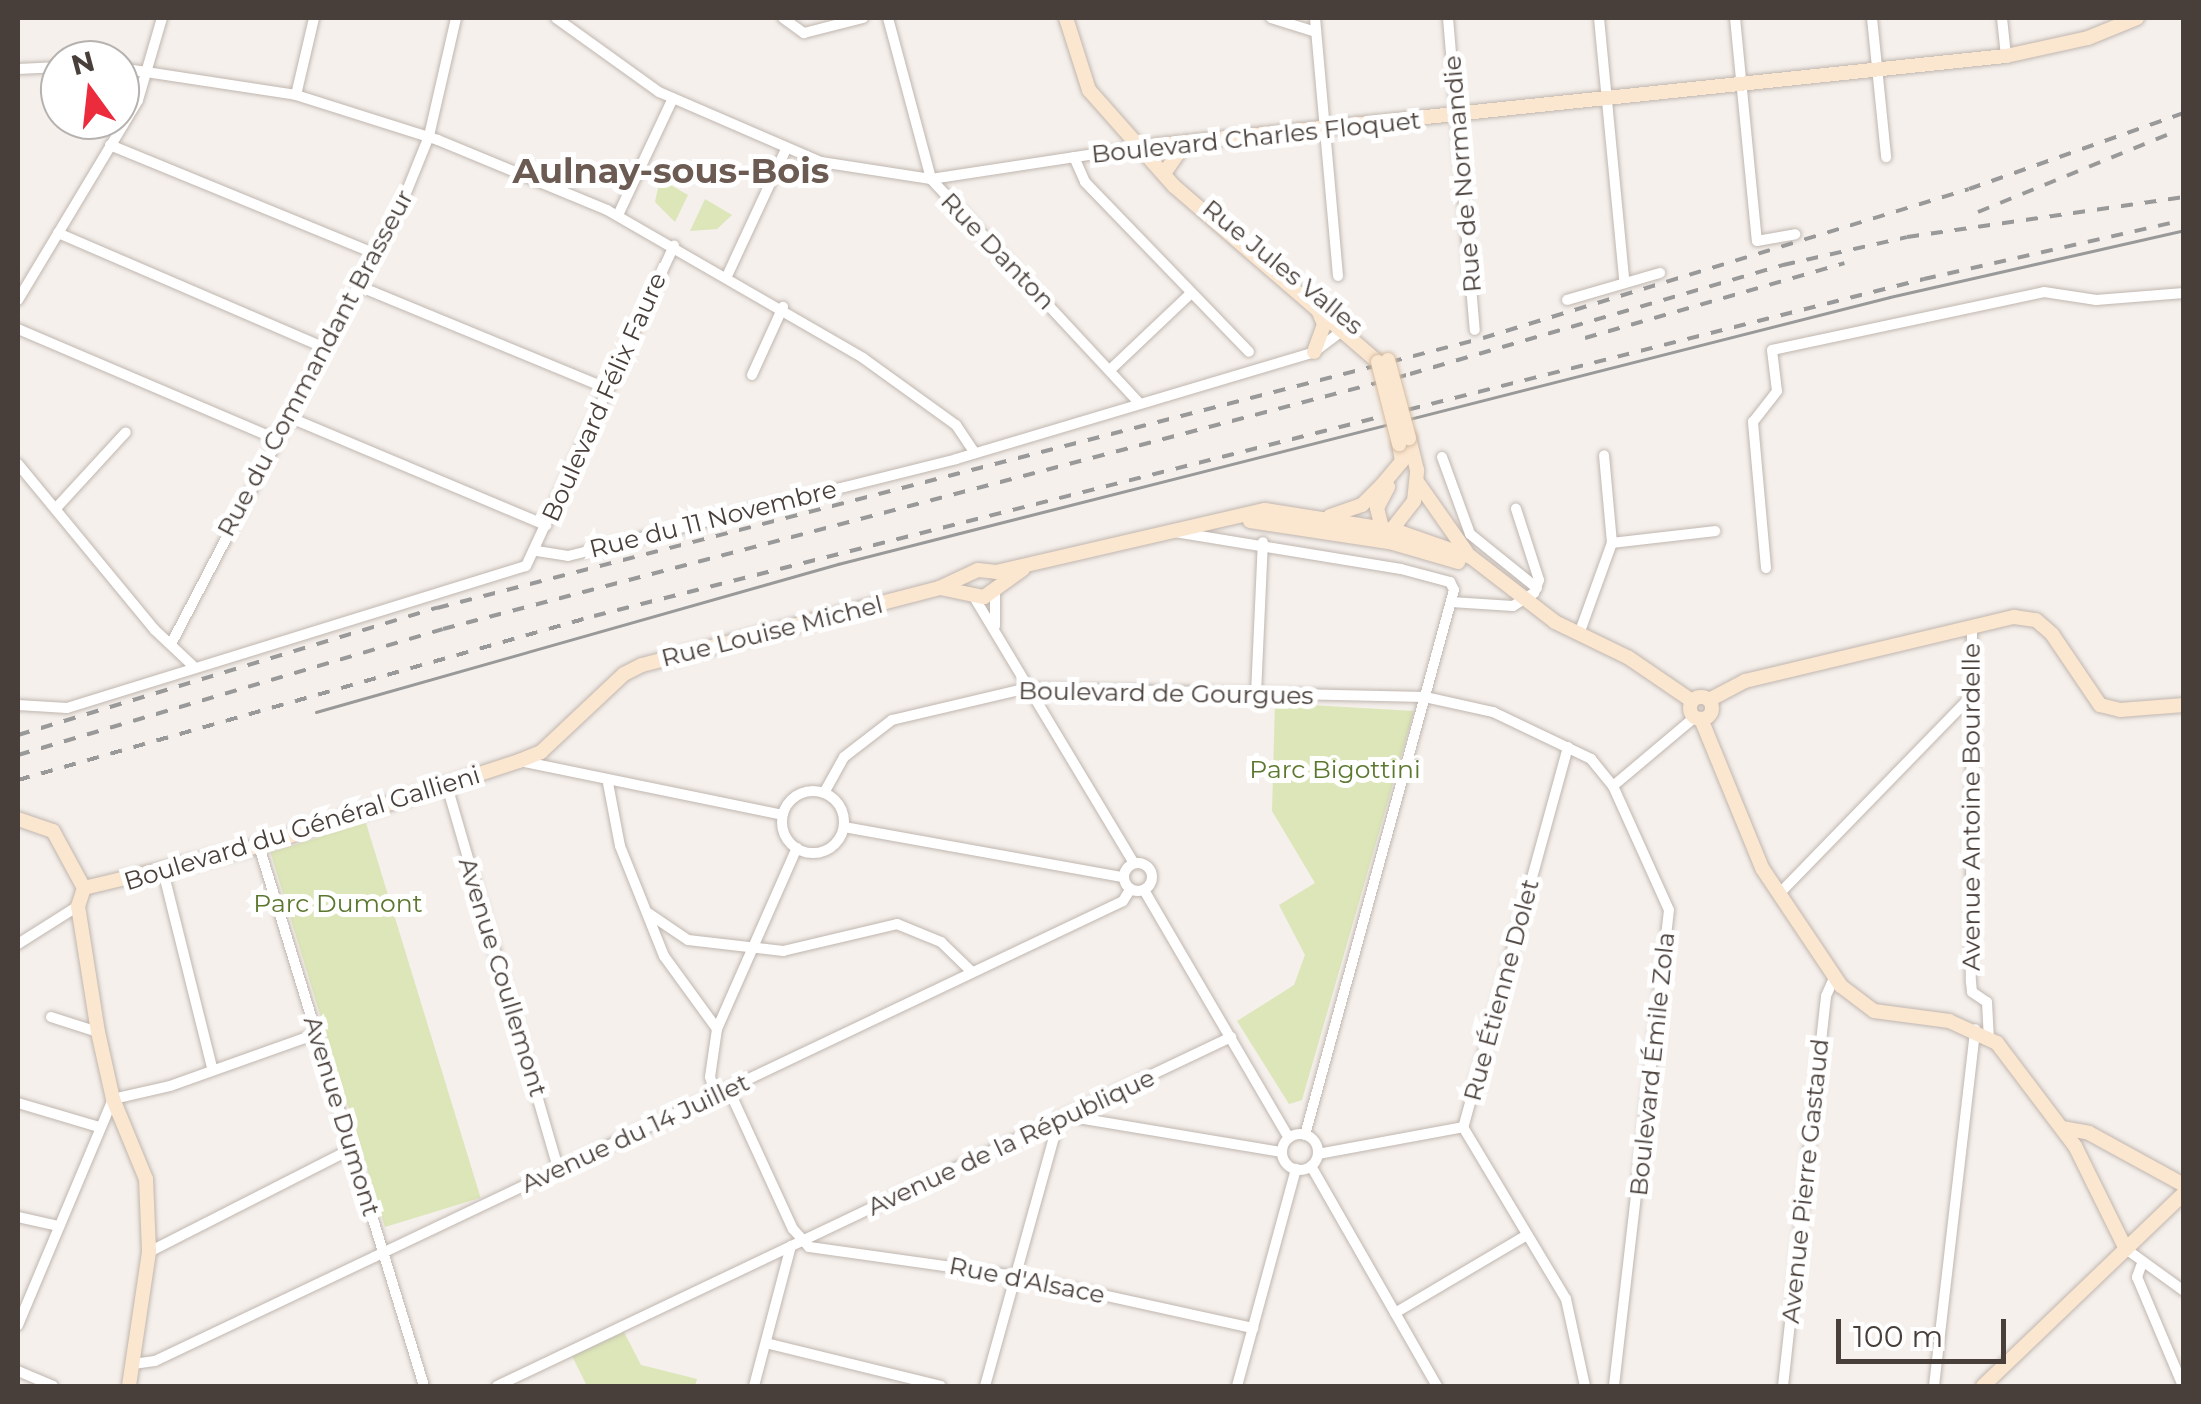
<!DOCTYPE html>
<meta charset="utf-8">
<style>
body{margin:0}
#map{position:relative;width:2201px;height:1404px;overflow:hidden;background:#f5f0ec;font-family:Montserrat,sans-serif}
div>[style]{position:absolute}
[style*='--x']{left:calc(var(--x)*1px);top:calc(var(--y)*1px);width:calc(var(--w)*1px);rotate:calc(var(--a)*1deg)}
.green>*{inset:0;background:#dce6b8;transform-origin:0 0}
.roads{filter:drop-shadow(0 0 2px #c0b6af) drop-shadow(0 0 2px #c0b6af)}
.street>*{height:10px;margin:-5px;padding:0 5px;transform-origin:5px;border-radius:5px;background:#fff}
.street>.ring{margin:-5px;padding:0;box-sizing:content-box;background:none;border:10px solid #fff;border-radius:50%}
.secondary>*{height:14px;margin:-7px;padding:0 7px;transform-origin:7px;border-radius:7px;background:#fbe6cf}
.secondary>.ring{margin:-7px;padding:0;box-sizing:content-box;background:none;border:14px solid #fbe6cf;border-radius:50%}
.tram>*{height:2.5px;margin:-1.25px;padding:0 1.25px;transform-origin:1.25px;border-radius:1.25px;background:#999}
.rail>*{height:4px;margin-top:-2px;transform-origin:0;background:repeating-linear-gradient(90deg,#999 0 12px,transparent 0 24px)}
.bridges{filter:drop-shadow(0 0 2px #d4bba1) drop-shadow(0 0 2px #d4bba1)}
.secondary-bridge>*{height:14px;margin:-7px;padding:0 7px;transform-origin:7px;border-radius:7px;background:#fbe6cf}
span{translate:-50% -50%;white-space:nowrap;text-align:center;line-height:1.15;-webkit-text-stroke:10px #fff;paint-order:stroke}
.street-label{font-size:25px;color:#493f3a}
.park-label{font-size:25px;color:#5c7830}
.district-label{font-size:35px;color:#6b5b52;font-weight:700}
.frame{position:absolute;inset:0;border:20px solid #493f3a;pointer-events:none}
.north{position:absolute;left:40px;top:40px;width:100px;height:100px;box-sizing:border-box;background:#fff;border:2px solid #b6b2b0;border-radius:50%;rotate:345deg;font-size:28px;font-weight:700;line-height:40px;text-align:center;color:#493f3a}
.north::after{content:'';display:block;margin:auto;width:35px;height:45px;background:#ec2c3d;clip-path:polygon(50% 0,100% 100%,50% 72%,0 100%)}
.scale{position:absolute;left:1836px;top:1319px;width:170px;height:45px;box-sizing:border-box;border:5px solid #493f3a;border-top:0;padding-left:12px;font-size:30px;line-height:35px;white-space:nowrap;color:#493f3a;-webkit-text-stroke:8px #fff;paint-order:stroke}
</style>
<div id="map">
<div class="green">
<div style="clip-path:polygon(660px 179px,688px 195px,675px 222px,655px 202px)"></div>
<div style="clip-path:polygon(705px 199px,732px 215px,717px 229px,690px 231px)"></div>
<div style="clip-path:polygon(1275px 703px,1414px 711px,1302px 1100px,1289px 1104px,1237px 1021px,1294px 985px,1305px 955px,1279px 905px,1315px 883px,1272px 811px)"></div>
<div style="left:366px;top:823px;width:392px;height:100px;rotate:73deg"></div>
<div style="clip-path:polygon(624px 1332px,641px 1365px,697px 1379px,695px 1386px,587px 1386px,572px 1356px)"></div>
</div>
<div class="roads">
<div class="street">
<div style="--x:556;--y:18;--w:127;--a:35.7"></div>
<div style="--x:659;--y:92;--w:176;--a:23.4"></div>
<div style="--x:821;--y:162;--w:111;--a:8.8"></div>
<div style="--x:931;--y:179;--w:212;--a:-8.7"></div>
<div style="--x:783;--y:18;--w:26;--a:36"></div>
<div style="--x:804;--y:33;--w:61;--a:-14.3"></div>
<div style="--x:888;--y:18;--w:167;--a:75"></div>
<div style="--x:931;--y:179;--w:304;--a:47.1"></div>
<div style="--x:1271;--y:18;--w:47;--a:17.3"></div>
<div style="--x:1315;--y:18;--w:259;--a:84.9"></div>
<div style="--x:1448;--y:18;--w:313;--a:85.1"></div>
<div style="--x:1599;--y:18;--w:263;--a:84.5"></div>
<div style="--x:1735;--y:18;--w:224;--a:84.4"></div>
<div style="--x:1757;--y:241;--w:39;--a:-10"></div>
<div style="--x:1872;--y:18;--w:140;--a:84.2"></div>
<div style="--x:2002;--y:18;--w:38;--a:84"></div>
<div style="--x:120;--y:68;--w:178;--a:8.7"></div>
<div style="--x:296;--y:95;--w:149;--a:17.6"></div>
<div style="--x:438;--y:140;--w:183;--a:22.5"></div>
<div style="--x:607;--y:210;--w:296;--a:30"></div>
<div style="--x:863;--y:358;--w:115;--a:35.8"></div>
<div style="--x:956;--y:425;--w:34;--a:56"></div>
<div style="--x:18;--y:69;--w:42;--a:-2.7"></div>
<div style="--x:296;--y:95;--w:79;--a:-76.8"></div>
<div style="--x:110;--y:145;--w:287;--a:22.3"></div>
<div style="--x:1074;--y:157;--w:27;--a:66"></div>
<div style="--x:1085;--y:182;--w:236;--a:46"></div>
<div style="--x:618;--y:215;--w:129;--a:-64.8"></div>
<div style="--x:58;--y:233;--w:293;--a:23.3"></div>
<div style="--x:728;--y:274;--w:138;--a:-65.1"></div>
<div style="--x:361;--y:287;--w:268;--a:22.4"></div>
<div style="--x:18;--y:300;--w:233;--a:-59"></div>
<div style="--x:138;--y:100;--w:85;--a:-73.7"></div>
<div style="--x:1567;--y:300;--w:97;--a:-16.2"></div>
<div style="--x:18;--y:329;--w:280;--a:23.1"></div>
<div style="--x:1111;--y:369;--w:110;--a:-43.5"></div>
<div style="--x:752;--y:375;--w:75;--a:-65.5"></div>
<div style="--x:291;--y:418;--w:277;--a:22.8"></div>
<div style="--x:1442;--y:457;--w:82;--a:70"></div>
<div style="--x:1470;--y:534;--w:86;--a:38.9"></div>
<div style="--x:18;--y:464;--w:215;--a:50.5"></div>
<div style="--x:155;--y:630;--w:51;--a:43.4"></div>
<div style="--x:58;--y:506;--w:100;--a:-47.4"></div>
<div style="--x:1175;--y:532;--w:229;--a:9.3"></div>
<div style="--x:1401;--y:569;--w:51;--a:14.9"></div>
<div style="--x:1450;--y:582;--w:9;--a:63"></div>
<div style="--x:1454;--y:590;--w:565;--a:105.29"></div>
<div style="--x:1612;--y:543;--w:104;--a:-6.6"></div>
<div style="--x:537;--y:551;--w:31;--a:9"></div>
<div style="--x:568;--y:556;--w:400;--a:-14"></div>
<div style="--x:956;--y:459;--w:374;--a:-16.6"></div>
<div style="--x:1314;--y:352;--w:46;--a:-37.1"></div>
<div style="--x:1766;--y:568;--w:147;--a:-95.1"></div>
<div style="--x:1753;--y:422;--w:39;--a:-52"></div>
<div style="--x:1777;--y:391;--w:41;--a:-97"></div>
<div style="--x:1772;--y:350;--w:278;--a:-12"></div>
<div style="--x:2044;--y:292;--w:53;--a:8.7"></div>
<div style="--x:2096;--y:300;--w:88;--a:-4.5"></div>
<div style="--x:995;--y:590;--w:36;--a:90"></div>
<div style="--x:974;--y:597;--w:310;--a:59"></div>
<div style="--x:1451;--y:602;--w:62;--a:3.7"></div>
<div style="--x:1513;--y:606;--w:25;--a:-32"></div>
<div style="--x:1534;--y:593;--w:14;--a:-69"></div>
<div style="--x:1539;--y:580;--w:75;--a:-107.9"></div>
<div style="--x:1972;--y:627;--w:355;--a:90.2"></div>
<div style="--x:1971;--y:982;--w:10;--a:84"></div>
<div style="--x:1972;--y:992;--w:18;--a:34"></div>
<div style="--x:1987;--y:1002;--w:35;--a:87"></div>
<div style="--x:1579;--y:634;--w:97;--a:-70.1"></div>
<div style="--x:1612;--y:543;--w:88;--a:-95.2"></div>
<div style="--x:171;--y:644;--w:503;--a:-62.42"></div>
<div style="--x:404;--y:198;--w:67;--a:-68"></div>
<div style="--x:429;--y:136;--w:121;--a:-77.1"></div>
<div style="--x:1256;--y:694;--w:152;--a:-87.4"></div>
<div style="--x:18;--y:705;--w:49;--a:3.5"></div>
<div style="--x:67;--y:708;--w:480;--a:-17.2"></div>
<div style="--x:526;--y:566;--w:353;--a:-65.2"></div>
<div style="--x:1568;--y:747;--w:394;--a:105.4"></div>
<div style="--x:1463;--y:1127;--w:200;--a:59.1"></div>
<div style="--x:1566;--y:1299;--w:89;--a:77.7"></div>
<div style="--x:520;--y:761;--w:268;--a:11.6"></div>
<div style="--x:608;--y:783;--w:64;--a:79.2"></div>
<div style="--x:620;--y:846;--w:118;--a:68.2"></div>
<div style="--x:664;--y:956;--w:90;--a:54"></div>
<div style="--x:447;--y:786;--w:399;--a:73.8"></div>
<div style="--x:1613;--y:786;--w:107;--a:-40.1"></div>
<div class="ring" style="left:782px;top:791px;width:52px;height:52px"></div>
<div style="--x:824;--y:793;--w:41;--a:-60.9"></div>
<div style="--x:844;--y:757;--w:61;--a:-37.6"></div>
<div style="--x:892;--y:720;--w:139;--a:-13.3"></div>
<div style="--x:1027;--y:688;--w:398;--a:1.3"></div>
<div style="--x:1425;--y:697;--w:70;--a:12.4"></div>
<div style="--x:1493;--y:712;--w:109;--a:25.6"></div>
<div style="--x:1591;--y:759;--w:35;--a:51"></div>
<div style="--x:1613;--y:786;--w:136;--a:65.7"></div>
<div style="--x:1669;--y:910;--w:479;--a:96.6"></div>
<div style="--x:844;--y:827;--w:283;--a:10.2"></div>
<div style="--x:259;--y:846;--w:565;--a:73.01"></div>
<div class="ring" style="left:1124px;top:863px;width:18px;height:18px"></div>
<div style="--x:163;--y:871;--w:203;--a:76"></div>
<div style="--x:1144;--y:890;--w:287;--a:59.7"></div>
<div style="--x:1780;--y:893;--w:269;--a:-45.8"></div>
<div style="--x:648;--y:913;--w:48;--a:34"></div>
<div style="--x:688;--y:940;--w:96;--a:6.6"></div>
<div style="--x:783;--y:951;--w:117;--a:-13.3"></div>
<div style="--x:897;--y:924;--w:48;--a:22.2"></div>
<div style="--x:941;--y:942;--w:43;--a:44.1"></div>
<div style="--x:18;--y:944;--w:71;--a:-32.3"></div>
<div style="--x:51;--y:1017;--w:49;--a:17.7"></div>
<div style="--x:728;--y:1088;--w:155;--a:65.3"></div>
<div style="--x:793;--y:1229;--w:24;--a:48"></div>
<div style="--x:809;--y:1247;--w:209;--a:8"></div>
<div style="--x:1016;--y:1276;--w:243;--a:12.4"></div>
<div style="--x:715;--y:1094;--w:18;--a:-106"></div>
<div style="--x:710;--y:1077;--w:49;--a:-81.7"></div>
<div style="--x:717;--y:1029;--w:198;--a:-66.2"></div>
<div style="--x:18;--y:1103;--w:84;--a:16.5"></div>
<div style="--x:1066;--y:1116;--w:219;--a:9.5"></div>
<div class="ring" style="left:1282px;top:1134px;width:26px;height:26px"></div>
<div style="--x:1318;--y:1154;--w:147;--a:-10.5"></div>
<div style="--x:1311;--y:1166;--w:254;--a:60.2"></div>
<div style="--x:18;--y:1217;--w:42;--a:12.4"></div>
<div style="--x:2126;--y:1249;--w:72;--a:35.9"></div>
<div style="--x:149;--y:1252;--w:227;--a:-27"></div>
<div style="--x:2141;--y:1266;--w:12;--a:110"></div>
<div style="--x:2137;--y:1277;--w:118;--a:67.1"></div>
<div style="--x:1395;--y:1313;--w:153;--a:-30.6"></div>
<div style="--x:18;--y:1325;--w:245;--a:-67.2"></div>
<div style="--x:113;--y:1099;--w:58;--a:-12.8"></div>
<div style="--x:170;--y:1086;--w:155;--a:-19.6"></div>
<div style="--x:766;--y:1343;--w:180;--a:13.8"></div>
<div style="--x:133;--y:1364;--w:22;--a:-8"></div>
<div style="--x:155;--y:1361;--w:242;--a:-25.4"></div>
<div style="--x:374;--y:1257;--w:829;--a:-25.42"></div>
<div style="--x:1123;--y:901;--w:13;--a:-58"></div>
<div style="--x:18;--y:1371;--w:38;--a:23"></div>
<div style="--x:497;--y:1386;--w:813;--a:-25.43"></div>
<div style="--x:754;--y:1386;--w:145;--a:-75.2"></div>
<div style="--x:985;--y:1386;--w:277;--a:-74.5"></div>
<div style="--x:1237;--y:1386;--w:225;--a:-74.8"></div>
<div style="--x:1783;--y:1386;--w:392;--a:-83.7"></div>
<div style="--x:1826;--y:996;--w:20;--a:-66"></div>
<div style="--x:1934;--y:1386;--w:359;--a:-83.4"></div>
</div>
<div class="secondary">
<div style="--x:1066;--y:18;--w:76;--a:72.3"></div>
<div style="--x:1089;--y:90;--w:128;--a:48.5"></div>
<div style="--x:1174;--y:186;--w:269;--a:40.8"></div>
<div style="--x:1141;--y:147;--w:870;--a:-6.01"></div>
<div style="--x:2006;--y:56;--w:84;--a:-12.4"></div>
<div style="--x:2088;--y:38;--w:53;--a:-22.2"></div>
<div style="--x:1165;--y:172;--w:35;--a:-55"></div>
<div style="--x:1314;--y:352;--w:30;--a:-70"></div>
<div style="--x:1324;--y:324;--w:15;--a:-113"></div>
<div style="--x:1418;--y:483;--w:85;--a:55"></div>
<div style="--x:1330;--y:516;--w:34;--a:-19"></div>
<div style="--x:1362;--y:505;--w:28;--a:-45"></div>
<div style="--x:1382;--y:485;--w:31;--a:-50"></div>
<div style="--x:1402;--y:461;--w:17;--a:-100"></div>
<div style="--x:1250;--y:521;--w:145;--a:8.7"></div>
<div style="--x:1393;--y:543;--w:68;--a:16.3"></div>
<div style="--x:1383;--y:532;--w:25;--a:-104"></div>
<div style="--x:1377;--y:508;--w:24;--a:-62"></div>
<div style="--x:1389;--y:533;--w:41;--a:-52"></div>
<div style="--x:1414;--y:501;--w:31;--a:-84"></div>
<div style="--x:1417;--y:470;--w:33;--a:-104"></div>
<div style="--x:940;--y:588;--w:45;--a:11.6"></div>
<div style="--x:984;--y:597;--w:48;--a:-35.7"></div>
<div class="ring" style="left:1690px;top:697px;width:8px;height:8px"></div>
<div style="--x:1709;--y:700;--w:41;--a:-27.8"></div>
<div style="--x:1745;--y:681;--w:277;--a:-13.4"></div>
<div style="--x:2014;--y:617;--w:22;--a:8"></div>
<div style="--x:2036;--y:620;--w:21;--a:41"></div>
<div style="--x:2052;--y:634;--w:86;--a:55.9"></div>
<div style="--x:2100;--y:705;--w:21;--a:14"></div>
<div style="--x:2120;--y:710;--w:64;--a:-4.5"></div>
<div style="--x:1701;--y:719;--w:161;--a:67.7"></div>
<div style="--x:1762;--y:868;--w:142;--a:56.2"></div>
<div style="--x:1841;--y:986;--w:41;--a:37.1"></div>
<div style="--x:1874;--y:1011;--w:76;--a:7.6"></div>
<div style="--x:1949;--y:1021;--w:53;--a:24.6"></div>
<div style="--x:1997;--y:1043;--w:129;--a:52.9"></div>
<div style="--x:2075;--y:1146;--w:115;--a:63.7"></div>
<div style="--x:18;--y:819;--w:37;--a:19"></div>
<div style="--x:53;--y:831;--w:65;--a:61.5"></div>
<div style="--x:84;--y:888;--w:180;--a:-13.5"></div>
<div style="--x:259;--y:846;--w:274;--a:-18.1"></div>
<div style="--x:519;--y:761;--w:24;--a:-22"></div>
<div style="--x:541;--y:752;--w:114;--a:-43.2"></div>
<div style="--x:624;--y:674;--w:20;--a:-27"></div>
<div style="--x:642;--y:665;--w:307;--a:-14.5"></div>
<div style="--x:939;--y:588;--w:43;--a:-24.8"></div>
<div style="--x:978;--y:570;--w:18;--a:6"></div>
<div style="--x:996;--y:572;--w:276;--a:-13"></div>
<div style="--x:1265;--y:510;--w:134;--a:9"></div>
<div style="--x:1397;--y:531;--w:78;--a:19.4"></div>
<div style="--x:1471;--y:557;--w:106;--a:37.7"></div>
<div style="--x:1555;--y:622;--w:82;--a:25.9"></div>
<div style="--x:1629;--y:658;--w:76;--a:34.3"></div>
<div style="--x:84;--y:888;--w:19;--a:108"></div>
<div style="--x:78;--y:906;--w:128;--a:81"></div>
<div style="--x:98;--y:1032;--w:69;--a:77.4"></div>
<div style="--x:113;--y:1099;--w:87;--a:67.6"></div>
<div style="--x:146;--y:1179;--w:73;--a:87.6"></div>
<div style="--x:149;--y:1252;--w:135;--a:98.5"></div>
<div style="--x:2062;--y:1128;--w:27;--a:10"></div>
<div style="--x:2089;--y:1133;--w:108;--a:28.7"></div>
<div style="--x:1983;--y:1386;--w:279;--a:-43.8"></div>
</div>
</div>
<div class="tram">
<div style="--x:316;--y:712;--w:543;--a:-15.83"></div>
<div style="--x:838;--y:564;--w:1085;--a:-14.24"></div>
<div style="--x:1890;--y:297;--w:302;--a:-12.8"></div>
</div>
<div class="rail">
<div style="--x:1978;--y:212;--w:212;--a:-22.2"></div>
<div style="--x:1585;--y:338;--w:270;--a:-16.1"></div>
<div style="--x:18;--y:735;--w:438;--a:-16.9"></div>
<div style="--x:437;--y:608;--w:1080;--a:-14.47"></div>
<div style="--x:1483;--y:338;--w:508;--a:-17.04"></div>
<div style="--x:1969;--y:189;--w:228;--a:-19.5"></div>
<div style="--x:18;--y:755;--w:443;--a:-16.5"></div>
<div style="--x:443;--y:629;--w:1000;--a:-14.77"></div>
<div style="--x:1410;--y:374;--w:389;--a:-16.3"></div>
<div style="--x:1783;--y:265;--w:127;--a:-12.7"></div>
<div style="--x:1907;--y:237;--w:280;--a:-8.2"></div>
<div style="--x:18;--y:780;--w:599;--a:-15.89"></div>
<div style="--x:594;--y:616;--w:1372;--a:-14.22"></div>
<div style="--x:1924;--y:279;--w:267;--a:-12.8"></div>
</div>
<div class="bridges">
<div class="secondary-bridge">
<div style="--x:1388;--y:360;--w:81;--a:74.9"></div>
<div style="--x:1378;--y:362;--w:85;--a:75.6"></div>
</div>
</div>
<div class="street-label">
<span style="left:1256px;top:137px;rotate:-6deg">Boulevard Charles Floquet</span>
<span style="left:1462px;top:174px;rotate:-95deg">Rue de Normandie</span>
<span style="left:998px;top:251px;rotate:46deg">Rue Danton</span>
<span style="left:1283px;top:267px;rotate:39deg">Rue Jules Valles</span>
<span style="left:315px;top:363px;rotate:-62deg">Rue du Commandant Brasseur</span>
<span style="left:604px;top:397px;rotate:-66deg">Boulevard Félix Faure</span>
<span style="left:713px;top:519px;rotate:-14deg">Rue du 11 Novembre</span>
<span style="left:772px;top:631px;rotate:-14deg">Rue Louise Michel</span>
<span style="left:1166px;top:693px;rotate:1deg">Boulevard de Gourgues</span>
<span style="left:1971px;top:807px;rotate:-90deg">Avenue Antoine Bourdelle</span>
<span style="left:302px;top:828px;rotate:-17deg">Boulevard du Général Gallieni</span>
<span style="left:503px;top:977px;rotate:73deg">Avenue Coullemont</span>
<span style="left:1501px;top:990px;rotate:-75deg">Rue Étienne Dolet</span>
<span style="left:1652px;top:1064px;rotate:-84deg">Boulevard Émile Zola</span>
<span style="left:342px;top:1116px;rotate:73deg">Avenue Dumont</span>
<span style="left:635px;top:1133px;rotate:-25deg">Avenue du 14 Juillet</span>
<span style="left:1011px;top:1142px;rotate:-25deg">Avenue de la République</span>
<span style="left:1805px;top:1181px;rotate:-84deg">Avenue Pierre Gastaud</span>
<span style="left:1027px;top:1280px;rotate:11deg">Rue d'Alsace</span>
</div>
<div class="park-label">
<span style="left:1335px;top:769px">Parc Bigottini</span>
<span style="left:338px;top:903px">Parc Dumont</span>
</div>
<div class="district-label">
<span style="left:671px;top:171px">Aulnay-sous-Bois</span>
</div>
<div class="frame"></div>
<div class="north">N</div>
<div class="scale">100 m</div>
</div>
